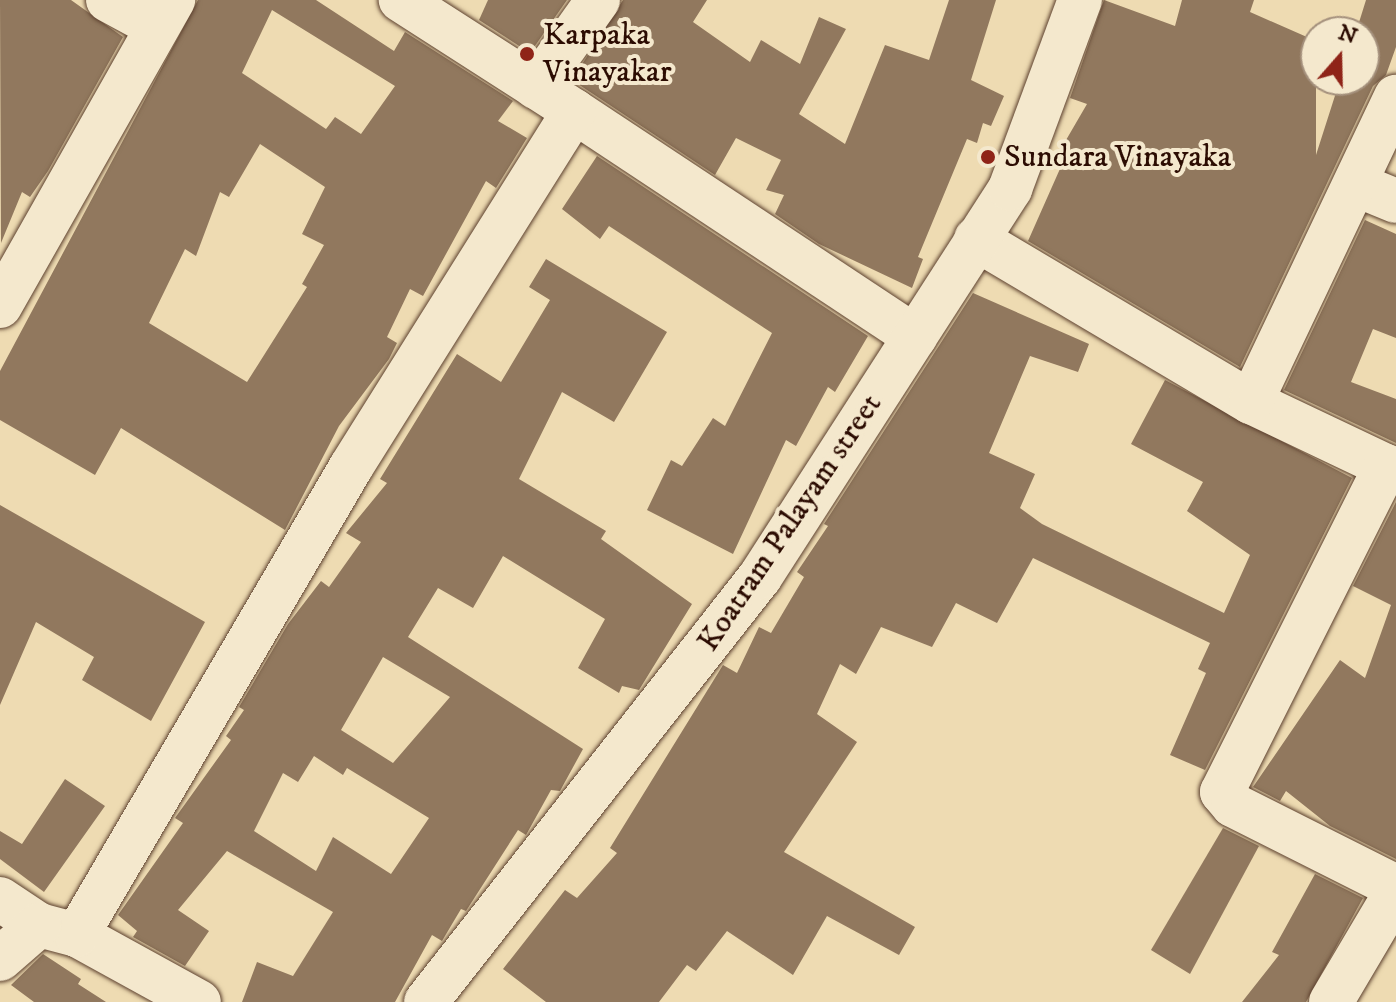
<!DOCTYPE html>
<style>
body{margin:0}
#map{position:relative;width:1396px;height:1002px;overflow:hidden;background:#eedbb2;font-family:"IM FELL DW Pica",serif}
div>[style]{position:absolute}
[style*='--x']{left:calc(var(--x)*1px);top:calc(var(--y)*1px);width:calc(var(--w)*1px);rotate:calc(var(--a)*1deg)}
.building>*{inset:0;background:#91785e}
.roads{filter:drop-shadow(0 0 2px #5c402e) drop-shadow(0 0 2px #5c402e)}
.minor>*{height:44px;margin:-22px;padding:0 22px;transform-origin:22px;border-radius:22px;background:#f4e8cd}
.dots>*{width:22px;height:22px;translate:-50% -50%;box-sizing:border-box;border:4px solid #f4e8cd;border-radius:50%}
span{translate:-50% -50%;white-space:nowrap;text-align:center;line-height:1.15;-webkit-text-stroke:8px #f4e8cd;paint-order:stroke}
.poi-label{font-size:32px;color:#2c0c02}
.left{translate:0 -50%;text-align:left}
.street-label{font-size:32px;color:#2c0c02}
.north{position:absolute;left:1300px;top:16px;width:80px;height:80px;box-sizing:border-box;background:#f4e8cd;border:2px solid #a4907c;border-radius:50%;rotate:20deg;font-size:22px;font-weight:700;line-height:32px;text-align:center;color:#2c0c02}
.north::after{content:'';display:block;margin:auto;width:28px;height:36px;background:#8f2418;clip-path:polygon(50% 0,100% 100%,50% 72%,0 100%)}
</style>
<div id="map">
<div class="building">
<div style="clip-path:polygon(0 0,71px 0,123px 37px,48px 171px,30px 197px,22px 192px,1px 243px)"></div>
<div style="clip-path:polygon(evenodd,198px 0,316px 0,394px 51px,405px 32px,513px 101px,498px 121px,527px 138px,496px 188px,486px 181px,423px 296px,410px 289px,387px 337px,397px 343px,389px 359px,339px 426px,285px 530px,121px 428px,95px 475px,0 420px,0 371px,198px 0,272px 10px,395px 86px,361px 134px,335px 117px,326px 129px,242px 73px,272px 10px,198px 0,260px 144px,325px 187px,302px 234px,324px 245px,302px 284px,307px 287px,247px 382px,149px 323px,185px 249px,196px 256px,220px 192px,229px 197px,260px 144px)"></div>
<div style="clip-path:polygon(488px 0,567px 0,530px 53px,479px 20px)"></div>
<div style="clip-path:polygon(623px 0,707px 0,693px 22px,750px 62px,761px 40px,800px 64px,819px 17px,846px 29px,799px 114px,845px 144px,885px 45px,929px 60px,949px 0,996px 0,971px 80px,1004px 96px,991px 126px,983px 123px,977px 143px,967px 139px,918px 257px,923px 259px,912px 288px,819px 244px,775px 214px,784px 195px,766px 190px,781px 160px,736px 138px,715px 175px,572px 80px)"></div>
<div style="clip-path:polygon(1104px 0,1175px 26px,1182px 0,1254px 0,1250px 12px,1316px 41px,1316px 155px,1340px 80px,1364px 80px,1364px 32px,1356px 32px,1366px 0,1396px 0,1396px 47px,1386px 75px,1373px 86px,1240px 367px,1028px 241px,1063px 162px,1055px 159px,1087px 104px,1070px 98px)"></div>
<div style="clip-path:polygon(597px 156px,868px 336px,835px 392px,828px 387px,796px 446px,786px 440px,733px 554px,647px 510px,671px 460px,682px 466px,713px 418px,725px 426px,772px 333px,609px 226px,600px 239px,562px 209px)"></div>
<div style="clip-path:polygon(1365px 220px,1396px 234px,1396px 338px,1373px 329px,1351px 382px,1396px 399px,1396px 443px,1284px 390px)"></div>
<div style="clip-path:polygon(evenodd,546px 259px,667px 332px,614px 422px,562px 392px,519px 479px,606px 531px,601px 539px,692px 604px,639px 690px,622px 686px,619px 693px,578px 668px,605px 619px,503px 556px,473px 608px,438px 588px,408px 637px,583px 749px,560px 791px,551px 790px,526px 835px,518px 830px,466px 911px,461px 909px,442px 941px,432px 935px,395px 1002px,242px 1002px,257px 962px,293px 976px,333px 912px,227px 851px,178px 910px,209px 931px,185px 966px,133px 937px,137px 931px,118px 915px,183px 823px,175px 818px,231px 740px,226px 736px,244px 710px,239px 707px,288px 624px,321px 581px,329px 587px,361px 542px,346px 533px,387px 483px,380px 479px,457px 354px,501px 382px,550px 300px,529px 287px,546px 259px,383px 657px,450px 697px,393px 763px,341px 730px,383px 657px,546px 259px,314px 756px,343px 775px,347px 768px,429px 818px,391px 874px,333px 837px,316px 871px,254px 831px,283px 773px,298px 782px,314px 756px)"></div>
<div style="clip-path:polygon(973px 293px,1089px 344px,1078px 372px,1030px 356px,989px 453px,1035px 474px,1020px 508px,1042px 524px,1224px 613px,1250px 555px,1187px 511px,1203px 482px,1131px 444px,1165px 380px,1352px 478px,1205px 770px,1170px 755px,1206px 673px,1198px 669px,1210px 643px,1033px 558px,997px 623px,956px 603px,932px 647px,881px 627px,856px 674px,840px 664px,817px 714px,857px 742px,784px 852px,915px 927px,899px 955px,827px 916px,793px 975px,727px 931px,696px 971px,687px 965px,659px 1002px,546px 1002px,503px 969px,565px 890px,577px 898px,617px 853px,610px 848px,723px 665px,737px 673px,759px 627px,771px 633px,804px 577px,797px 572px,828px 526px,824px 524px)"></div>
<div style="clip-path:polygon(1396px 502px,1396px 859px,1330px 826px,1286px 791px,1280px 801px,1253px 787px,1340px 660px,1365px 678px,1391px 605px,1353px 586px)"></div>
<div style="clip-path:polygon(0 505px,205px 622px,151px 721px,82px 680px,94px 657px,36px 622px,0 705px)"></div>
<div style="clip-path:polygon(65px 779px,105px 806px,44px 892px,0 859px,0 831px,22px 844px)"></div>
<div style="clip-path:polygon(1223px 828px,1259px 846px,1190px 974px,1151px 950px)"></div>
<div style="clip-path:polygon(1315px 874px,1363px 898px,1306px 1002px,1242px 1002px,1279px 955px,1272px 952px)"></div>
<div style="clip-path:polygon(43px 954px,81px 979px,78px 984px,106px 1002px,34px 1002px,11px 985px)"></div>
</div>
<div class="roads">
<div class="minor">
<div style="--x:108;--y:0;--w:55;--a:28.4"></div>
<div style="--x:536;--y:87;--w:107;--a:-54.5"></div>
<div style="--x:574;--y:111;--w:409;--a:33.5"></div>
<div style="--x:1357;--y:185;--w:42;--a:22.3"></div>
<div style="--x:976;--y:239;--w:320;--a:30.7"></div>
<div style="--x:1251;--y:402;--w:161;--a:25.4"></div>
<div style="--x:0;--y:306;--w:352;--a:-60.5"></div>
<div style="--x:1251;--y:402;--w:338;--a:-64.6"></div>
<div style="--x:1386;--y:466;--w:365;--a:116.7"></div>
<div style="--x:1222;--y:792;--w:17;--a:50"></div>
<div style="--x:1233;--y:805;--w:182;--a:26.7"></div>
<div style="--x:0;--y:899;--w:47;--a:33.7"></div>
<div style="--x:39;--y:925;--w:39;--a:15"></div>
<div style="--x:77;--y:935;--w:139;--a:28.8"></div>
<div style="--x:77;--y:935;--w:542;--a:-59.65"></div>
<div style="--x:351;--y:467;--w:420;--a:-57.9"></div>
<div style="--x:574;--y:111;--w:206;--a:-147.3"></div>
<div style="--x:0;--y:959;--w:52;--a:-41.1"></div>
<div style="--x:426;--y:1002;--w:541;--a:-51.84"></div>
<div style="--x:760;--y:577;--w:462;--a:-57.2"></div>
<div style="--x:1010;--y:189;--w:202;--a:-69.7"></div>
<div style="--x:1331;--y:1002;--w:128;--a:-59.4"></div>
</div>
</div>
<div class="dots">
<div style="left:527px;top:54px;background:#8f2418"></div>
<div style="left:988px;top:157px;background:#8f2418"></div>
</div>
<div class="poi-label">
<span class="left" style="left:543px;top:54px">Karpaka<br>Vinayakar</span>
<span class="left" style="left:1004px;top:157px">Sundara Vinayaka</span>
</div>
<div class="street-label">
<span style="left:790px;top:523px;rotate:-56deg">Koatram Palayam street</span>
</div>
<div class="north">N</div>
</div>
